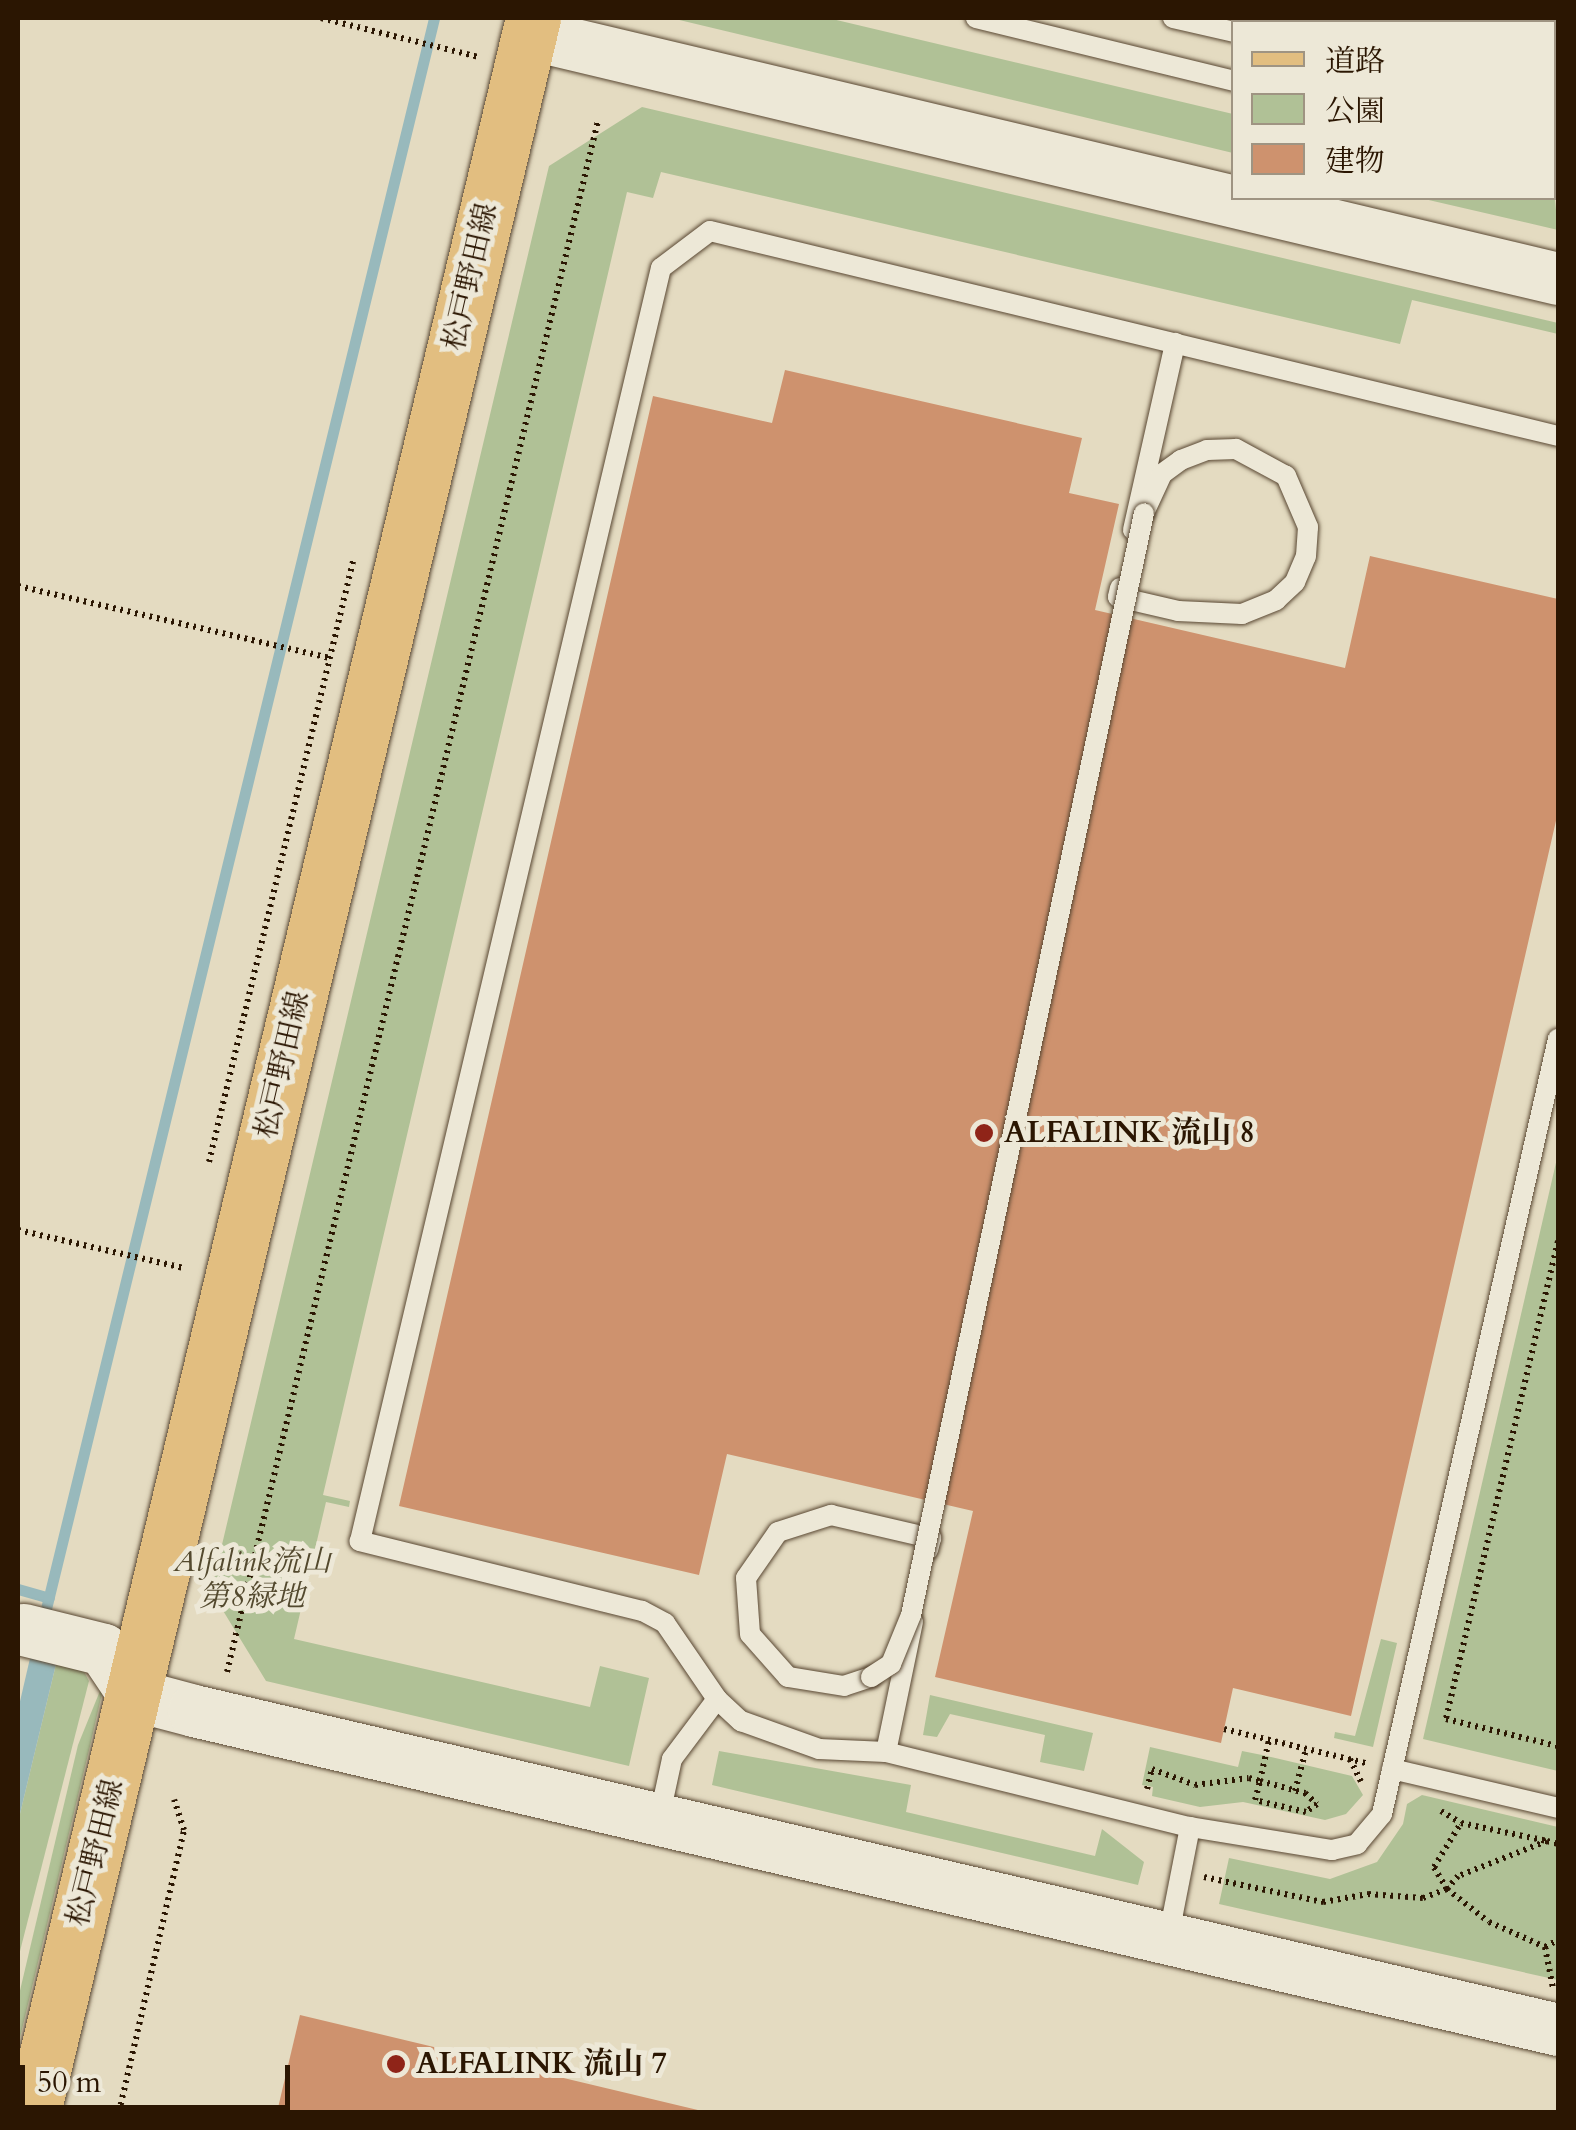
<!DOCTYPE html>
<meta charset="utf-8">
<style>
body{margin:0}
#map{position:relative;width:1576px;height:2130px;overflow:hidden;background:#e4dbc1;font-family:Cardo,"Noto Serif JP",serif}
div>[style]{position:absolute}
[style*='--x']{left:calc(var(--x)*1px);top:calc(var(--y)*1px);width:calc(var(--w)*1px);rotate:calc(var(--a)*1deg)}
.green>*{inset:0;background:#b0c196}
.water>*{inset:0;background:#98b9bc}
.stream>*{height:11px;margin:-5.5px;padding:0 5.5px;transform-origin:5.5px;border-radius:5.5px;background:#98b9bc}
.building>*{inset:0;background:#ce926e}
.path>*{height:6px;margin-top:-3px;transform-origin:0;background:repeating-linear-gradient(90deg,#2b1602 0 2.5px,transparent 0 7.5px)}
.roads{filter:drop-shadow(0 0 2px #594732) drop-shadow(0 0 2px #594732)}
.service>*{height:20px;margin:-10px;padding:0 10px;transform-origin:10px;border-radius:10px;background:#ede8d7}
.tertiary>*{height:52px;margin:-26px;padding:0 26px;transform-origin:26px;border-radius:26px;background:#ede8d7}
.primary>*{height:55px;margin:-27.5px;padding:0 27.5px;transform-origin:27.5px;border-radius:27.5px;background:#e2be80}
.bridges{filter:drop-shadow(0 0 2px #594732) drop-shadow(0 0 2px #594732)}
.service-bridge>*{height:20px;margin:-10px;padding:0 10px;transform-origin:10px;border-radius:10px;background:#ede8d7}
.dots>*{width:28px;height:28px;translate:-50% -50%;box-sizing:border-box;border:5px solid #ede8d7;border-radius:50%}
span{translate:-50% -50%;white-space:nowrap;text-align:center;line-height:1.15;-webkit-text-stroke:10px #ede8d7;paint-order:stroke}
.street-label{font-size:30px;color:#2b1602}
.poi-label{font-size:30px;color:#2b1602;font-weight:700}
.left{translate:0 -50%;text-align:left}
.park-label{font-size:30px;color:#53492e;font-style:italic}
.frame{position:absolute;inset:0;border:20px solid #2b1602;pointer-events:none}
.legend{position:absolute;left:1231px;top:20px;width:325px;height:180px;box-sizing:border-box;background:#ede8d7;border:2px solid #9f9482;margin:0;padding:12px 18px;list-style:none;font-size:30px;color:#2b1602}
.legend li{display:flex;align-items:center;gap:20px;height:50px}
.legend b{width:50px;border:2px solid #9f9482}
.scale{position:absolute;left:20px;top:2065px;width:270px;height:45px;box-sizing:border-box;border:5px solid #2b1602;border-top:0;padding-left:12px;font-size:30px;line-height:35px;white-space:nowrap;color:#2b1602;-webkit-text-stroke:8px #ede8d7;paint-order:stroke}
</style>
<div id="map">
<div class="green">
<div style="clip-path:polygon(671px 18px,828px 18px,1233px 114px,1233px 153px)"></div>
<div style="clip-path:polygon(642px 107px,1558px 323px,1558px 334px,1412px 300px,1400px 344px,661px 172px,653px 198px,627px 192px,323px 1495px,350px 1501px,349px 1507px,326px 1502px,294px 1639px,590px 1707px,600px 1666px,649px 1678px,629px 1766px,266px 1681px,211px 1591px,549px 166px)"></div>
<div style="clip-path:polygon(1554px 189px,1558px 230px,1420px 198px,1554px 198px)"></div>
<div style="clip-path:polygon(1558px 1154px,1558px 1771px,1423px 1739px)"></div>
<div style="clip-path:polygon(1381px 1639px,1397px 1643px,1373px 1747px,1334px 1738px,1335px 1732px,1355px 1736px)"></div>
<div style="clip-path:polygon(57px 1660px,81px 1666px,89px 1681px,18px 1959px,18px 1822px)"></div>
<div style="clip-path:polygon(106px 1676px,90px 1746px,18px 2046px,18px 1999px,78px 1745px)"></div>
<div style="clip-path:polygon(930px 1695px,1093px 1733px,1084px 1771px,1040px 1762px,1045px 1735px,950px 1714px,937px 1737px,923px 1735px)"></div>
<div style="clip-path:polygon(1150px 1747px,1238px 1767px,1242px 1751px,1262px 1755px,1352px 1776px,1363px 1795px,1346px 1814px,1325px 1820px,1243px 1802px,1200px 1807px,1152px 1796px,1153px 1787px,1142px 1785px)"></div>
<div style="clip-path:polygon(719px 1751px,911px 1785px,906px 1812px,1095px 1856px,1102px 1829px,1144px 1862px,1138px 1885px,712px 1785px)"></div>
<div style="clip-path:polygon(1422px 1795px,1558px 1827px,1558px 1980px,1219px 1904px,1229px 1858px,1330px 1879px,1377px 1862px,1403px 1824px,1407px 1804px)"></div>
</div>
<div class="water">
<div style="clip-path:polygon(31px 1654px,57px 1660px,18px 1822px,18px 1710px)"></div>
</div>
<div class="stream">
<div style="--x:18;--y:1589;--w:32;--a:16"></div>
<div style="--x:43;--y:1621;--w:1650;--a:-76.29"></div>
</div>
<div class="building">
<div style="clip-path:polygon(1275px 18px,1558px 18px,1558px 86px,1554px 22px)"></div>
<div style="clip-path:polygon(785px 370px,1082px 438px,1069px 493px,1119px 504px,1095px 610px,1345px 668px,1370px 556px,1558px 599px,1558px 812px,1351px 1716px,1233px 1688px,1221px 1743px,935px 1677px,973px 1511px,727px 1454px,699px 1575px,399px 1506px,653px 396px,772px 423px)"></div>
<div style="clip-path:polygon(300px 2015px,702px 2111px,702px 2112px,277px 2112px)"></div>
</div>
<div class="path">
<div style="--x:321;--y:18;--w:163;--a:13.9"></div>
<div style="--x:18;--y:586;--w:319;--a:13"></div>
<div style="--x:209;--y:1162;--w:622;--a:-76.52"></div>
<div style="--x:18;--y:1230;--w:170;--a:12.9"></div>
<div style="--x:1558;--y:1241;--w:491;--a:103.2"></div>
<div style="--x:1446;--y:1719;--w:115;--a:13.6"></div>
<div style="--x:227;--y:1672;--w:1595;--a:-76.55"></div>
<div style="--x:1224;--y:1729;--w:146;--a:13.5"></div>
<div style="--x:1350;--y:1759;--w:25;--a:64"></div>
<div style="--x:1147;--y:1789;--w:21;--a:-76"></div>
<div style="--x:1152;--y:1769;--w:46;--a:20.4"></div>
<div style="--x:1195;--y:1785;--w:54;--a:-7.4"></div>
<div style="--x:1249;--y:1778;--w:11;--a:15"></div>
<div style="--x:1260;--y:1781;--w:47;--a:14.9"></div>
<div style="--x:1305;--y:1793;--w:16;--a:43"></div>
<div style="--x:1317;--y:1804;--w:14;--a:144"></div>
<div style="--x:1306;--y:1812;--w:52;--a:-166.8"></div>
<div style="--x:1255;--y:1800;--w:20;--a:-75"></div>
<div style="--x:1260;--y:1781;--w:42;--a:-77.6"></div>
<div style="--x:1295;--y:1791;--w:43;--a:-75.3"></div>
<div style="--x:1441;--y:1811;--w:23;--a:31"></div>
<div style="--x:1547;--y:1841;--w:96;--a:158.5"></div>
<div style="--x:1458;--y:1876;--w:17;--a:130"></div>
<div style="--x:1447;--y:1889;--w:26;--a:-121"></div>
<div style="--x:1434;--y:1867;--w:52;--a:-58.5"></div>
<div style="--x:1461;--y:1823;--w:88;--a:11.8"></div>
<div style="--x:1547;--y:1841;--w:11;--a:15"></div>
<div style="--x:1204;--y:1877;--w:122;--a:11.9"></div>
<div style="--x:1323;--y:1902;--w:46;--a:-10.1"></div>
<div style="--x:1368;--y:1894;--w:55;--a:4.2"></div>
<div style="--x:1423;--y:1898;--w:26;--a:-21"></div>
<div style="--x:1447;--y:1889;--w:53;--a:38.2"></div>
<div style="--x:1489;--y:1922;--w:61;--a:24.1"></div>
<div style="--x:1545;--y:1947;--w:15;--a:-28"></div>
<div style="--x:1545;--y:1947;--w:42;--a:79"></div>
<div style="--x:119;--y:2112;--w:289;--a:-77"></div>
<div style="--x:184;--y:1830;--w:32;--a:-108"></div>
</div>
<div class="roads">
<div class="service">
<div style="--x:976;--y:18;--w:266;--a:13.7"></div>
<div style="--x:1173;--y:18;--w:63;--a:12.9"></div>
<div style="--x:1554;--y:106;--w:4;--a:14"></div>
<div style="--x:1554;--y:160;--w:4;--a:14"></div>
<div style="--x:1133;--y:530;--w:192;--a:-77.3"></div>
<div style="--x:1120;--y:588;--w:9;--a:103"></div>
<div style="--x:1118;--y:597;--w:62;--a:13.1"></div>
<div style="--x:1178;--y:611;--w:64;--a:2.7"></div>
<div style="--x:1242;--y:614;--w:37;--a:-22"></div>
<div style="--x:1276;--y:600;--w:26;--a:-43"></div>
<div style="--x:1295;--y:582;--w:28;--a:-67"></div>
<div style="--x:1306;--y:556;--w:29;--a:-86"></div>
<div style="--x:1308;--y:527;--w:56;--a:-113.3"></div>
<div style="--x:1286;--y:476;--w:57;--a:-151.6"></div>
<div style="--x:1236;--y:449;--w:29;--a:178"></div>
<div style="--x:1207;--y:450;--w:28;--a:159"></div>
<div style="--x:1181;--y:460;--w:24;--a:144"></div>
<div style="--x:1162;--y:474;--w:43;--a:114.8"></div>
<div style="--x:871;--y:1677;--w:28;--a:162"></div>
<div style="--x:844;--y:1686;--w:57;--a:-170.9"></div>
<div style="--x:788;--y:1677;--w:57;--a:-131.5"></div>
<div style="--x:750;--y:1634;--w:56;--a:-94.1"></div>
<div style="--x:746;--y:1578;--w:56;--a:-55.2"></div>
<div style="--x:778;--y:1532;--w:56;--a:-17.8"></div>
<div style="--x:831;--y:1515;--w:103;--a:13"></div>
<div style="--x:931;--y:1538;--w:12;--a:104"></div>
<div style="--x:717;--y:1699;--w:92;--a:-124.4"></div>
<div style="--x:665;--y:1623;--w:26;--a:-152"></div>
<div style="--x:642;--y:1611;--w:291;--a:-166.1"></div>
<div style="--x:360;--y:1541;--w:1308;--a:-76.7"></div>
<div style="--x:661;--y:268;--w:61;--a:-37.1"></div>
<div style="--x:710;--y:231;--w:872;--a:13.59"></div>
<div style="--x:886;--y:1752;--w:133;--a:-78.3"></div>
<div style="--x:1392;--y:1769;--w:171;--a:13.2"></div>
<div style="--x:659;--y:1819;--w:61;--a:-77.8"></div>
<div style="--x:672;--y:1759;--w:75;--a:-53.1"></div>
<div style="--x:717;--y:1699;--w:33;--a:43"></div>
<div style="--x:741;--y:1721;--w:83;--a:19.7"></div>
<div style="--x:819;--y:1749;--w:67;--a:2.6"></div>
<div style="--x:886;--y:1752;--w:313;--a:13.9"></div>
<div style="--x:1190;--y:1827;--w:114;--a:101.1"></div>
<div style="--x:1190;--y:1827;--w:144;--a:9.2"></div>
<div style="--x:1332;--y:1850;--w:26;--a:-13"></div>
<div style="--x:1357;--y:1844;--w:39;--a:-50"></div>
<div style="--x:1382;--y:1814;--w:795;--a:-77.21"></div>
</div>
<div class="tertiary">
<div style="--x:529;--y:34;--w:1058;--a:13.39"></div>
<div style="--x:24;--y:1630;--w:82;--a:14"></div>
<div style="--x:104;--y:1650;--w:54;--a:56.3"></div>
<div style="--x:134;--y:1695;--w:62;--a:14.9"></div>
<div style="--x:194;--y:1711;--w:1401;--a:13.16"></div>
</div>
<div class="primary">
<div style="--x:33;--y:2112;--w:2153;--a:-76.57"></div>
</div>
</div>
<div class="bridges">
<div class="service-bridge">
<div style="--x:871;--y:1677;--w:24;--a:-33"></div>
<div style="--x:891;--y:1664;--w:53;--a:-67.8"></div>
<div style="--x:911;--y:1615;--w:1126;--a:-78.06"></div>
</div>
</div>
<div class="dots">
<div style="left:984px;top:1133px;background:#8f2418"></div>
<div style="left:396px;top:2064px;background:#8f2418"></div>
</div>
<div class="street-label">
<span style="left:471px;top:277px;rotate:-77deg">松戸野田線</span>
<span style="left:283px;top:1065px;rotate:-77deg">松戸野田線</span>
<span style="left:96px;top:1853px;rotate:-76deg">松戸野田線</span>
</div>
<div class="poi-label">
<span class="left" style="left:1004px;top:1133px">ALFALINK 流山 8</span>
<span class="left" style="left:416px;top:2064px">ALFALINK 流山 7</span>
</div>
<div class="park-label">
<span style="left:252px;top:1579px">Alfalink流山<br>第8緑地</span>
</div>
<div class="frame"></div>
<ul class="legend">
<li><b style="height:12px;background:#e2be80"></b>道路</li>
<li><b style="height:28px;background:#b0c196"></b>公園</li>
<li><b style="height:28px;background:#ce926e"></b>建物</li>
</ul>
<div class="scale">50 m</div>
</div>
